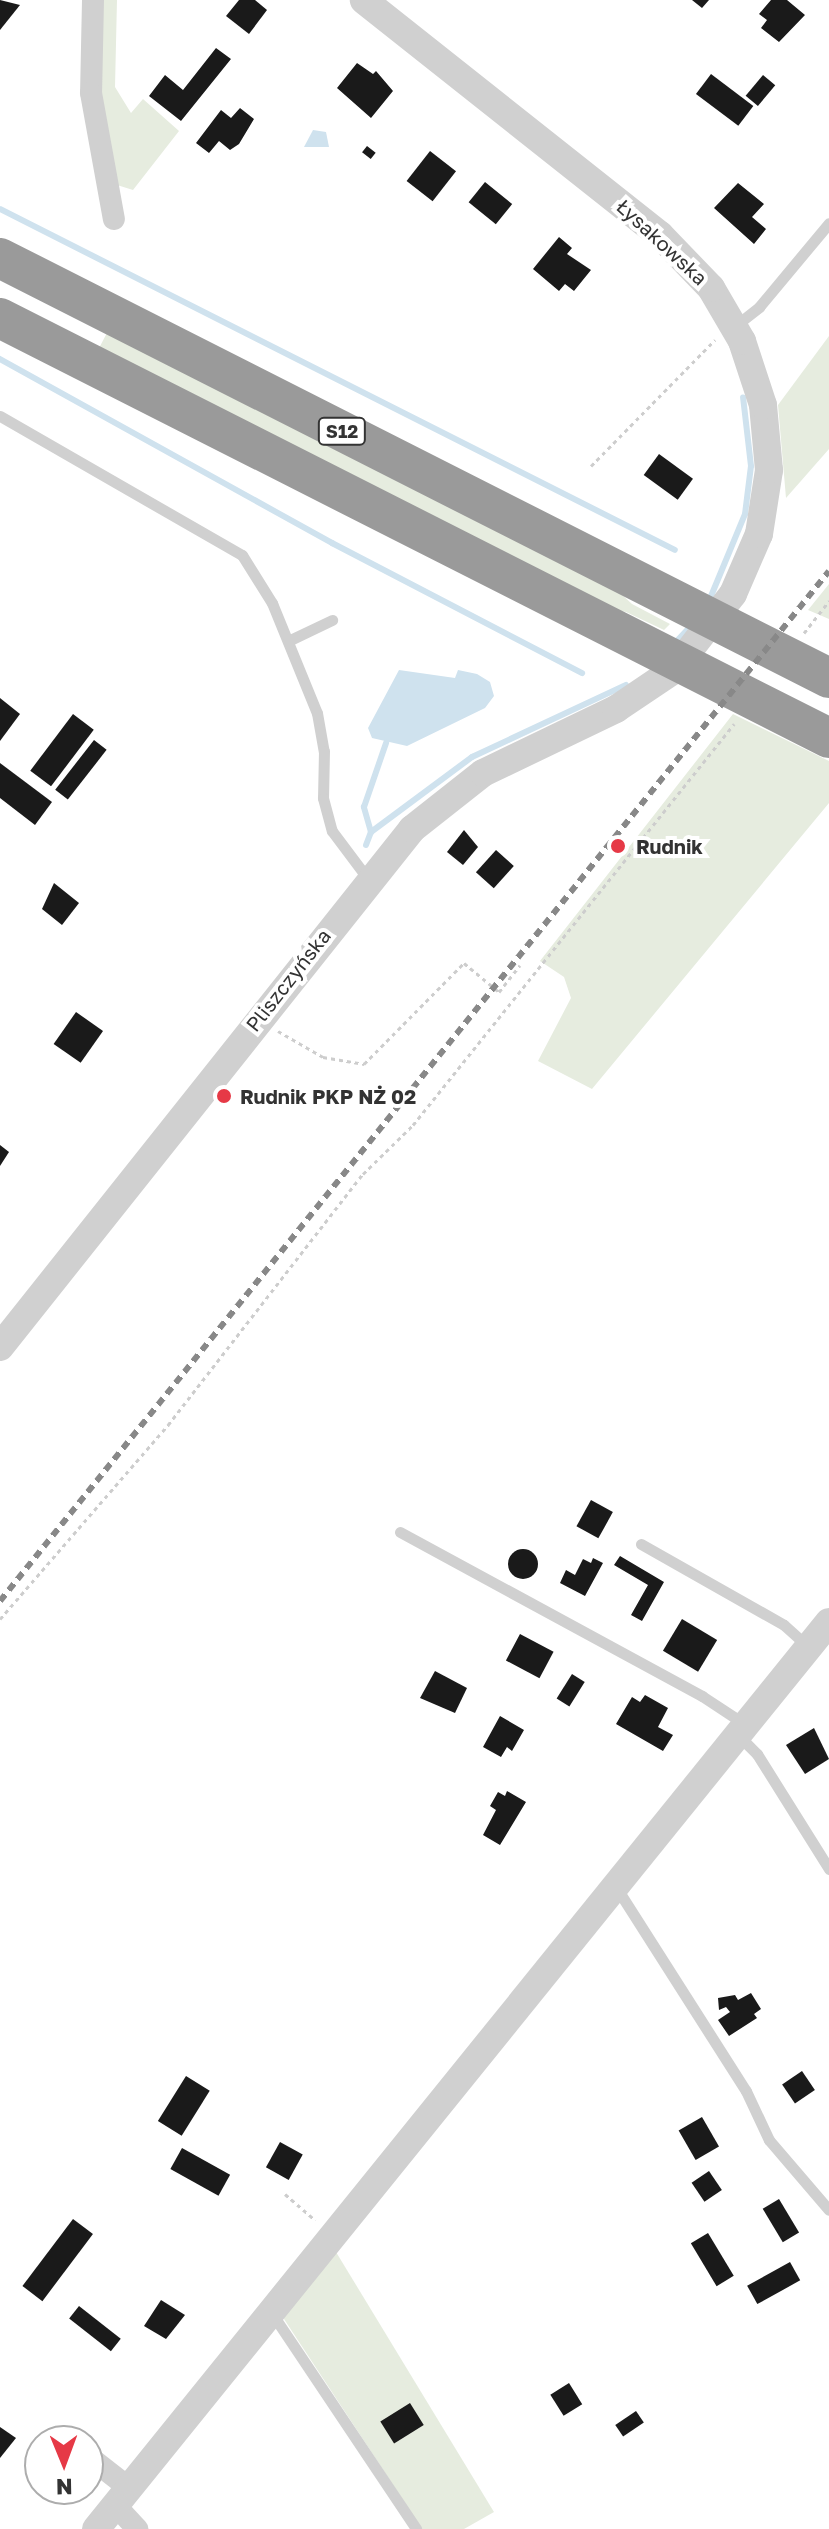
<!DOCTYPE html>
<meta charset="utf-8">
<style>
body{margin:0}
#map{position:relative;width:829px;height:2529px;overflow:hidden;background:#fff;font-family:"Golos Text",sans-serif}
div>[style]{position:absolute}
[style*='--x']{left:calc(var(--x)*1px);top:calc(var(--y)*1px);width:calc(var(--w)*1px);rotate:calc(var(--a)*1deg)}
.green>*{inset:0;background:#e6ecdf}
.water>*{inset:0;background:#cfe2ee}
.stream>*{height:6px;margin:-3px;padding:0 3px;transform-origin:3px;border-radius:3px;background:#cfe2ee}
.building>*{inset:0;background:#1a1a1a;transform-origin:0 0}
.round{border-radius:50%}
.path>*{height:3px;margin-top:-1.5px;transform-origin:0;background:repeating-linear-gradient(90deg,#cdcdcd 0 4px,transparent 0 8px)}
.service>*{height:11px;margin:-5.5px;padding:0 5.5px;transform-origin:5.5px;border-radius:5.5px;background:#d0d0d0}
.minor>*{height:22px;margin:-11px;padding:0 11px;transform-origin:11px;border-radius:11px;background:#d0d0d0}
.tertiary>*{height:28px;margin:-14px;padding:0 14px;transform-origin:14px;border-radius:14px;background:#d0d0d0}
.motorway>*{height:40px;margin:-20px;padding:0 20px;transform-origin:20px;border-radius:20px;background:#9a9a9a}
.rail>*{height:6px;margin-top:-3px;transform-origin:0;background:repeating-linear-gradient(90deg,#888 0 8px,transparent 0 14px)}
.dots>*{width:22px;height:22px;translate:-50% -50%;box-sizing:border-box;border:4px solid #fff;border-radius:50%}
span{translate:-50% -50%;white-space:nowrap;text-align:center;line-height:1.15;-webkit-text-stroke:8px #fff;paint-order:stroke}
.shield-label span{padding:2px 6px;background:#fff;border:2px solid;border-radius:6px;-webkit-text-stroke-width:0}
.shield-label{font-size:18px;color:#333;font-weight:700}
.street-label{font-size:20px;color:#333}
.poi-label{font-size:20px;color:#333;font-weight:700}
.left{translate:0 -50%;text-align:left}
.north{position:absolute;left:24px;top:2425px;width:80px;height:80px;box-sizing:border-box;background:#fff;border:2px solid #adadad;border-radius:50%;rotate:179deg;font-size:22px;font-weight:700;line-height:32px;text-align:center;color:#333}
.north::after{content:'';display:block;margin:auto;width:28px;height:36px;background:#e63946;clip-path:polygon(50% 0,100% 100%,50% 72%,0 100%)}
</style>
<div id="map">
<div class="green">
<div style="clip-path:polygon(98px 0,117px 0,115px 87px,131px 113px,143px 99px,179px 131px,133px 190px,117px 185px,99px 95px)"></div>
<div style="clip-path:polygon(110px 327px,605px 579px,632px 604px,670px 624px,664px 630px,626px 612px,593px 605px,96px 354px)"></div>
<div style="clip-path:polygon(829px 336px,829px 449px,786px 498px,778px 405px)"></div>
<div style="clip-path:polygon(829px 584px,829px 619px,808px 610px)"></div>
<div style="clip-path:polygon(733px 714px,829px 761px,829px 803px,592px 1089px,538px 1061px,571px 998px,564px 977px,540px 961px)"></div>
<div style="clip-path:polygon(336px 2252px,494px 2512px,464px 2529px,422px 2529px,282px 2316px)"></div>
</div>
<div class="water">
<div style="clip-path:polygon(313px 130px,326px 132px,329px 147px,304px 147px)"></div>
<div style="clip-path:polygon(399px 670px,455px 678px,458px 670px,477px 674px,490px 682px,494px 696px,485px 708px,407px 746px,372px 738px,368px 728px)"></div>
</div>
<div class="stream">
<div style="--x:0;--y:209;--w:756;--a:26.8"></div>
<div style="--x:0;--y:359;--w:380;--a:29"></div>
<div style="--x:332;--y:543;--w:282;--a:27.5"></div>
<div style="--x:709;--y:601;--w:94;--a:-67.5"></div>
<div style="--x:745;--y:514;--w:48;--a:-82.9"></div>
<div style="--x:751;--y:466;--w:69;--a:-96.6"></div>
<div style="--x:674;--y:644;--w:25;--a:-47"></div>
<div style="--x:371;--y:832;--w:126;--a:-36.6"></div>
<div style="--x:472;--y:757;--w:170;--a:-25.1"></div>
<div style="--x:366;--y:845;--w:14;--a:-69"></div>
<div style="--x:371;--y:832;--w:26;--a:-106"></div>
<div style="--x:364;--y:807;--w:68;--a:-71"></div>
</div>
<div class="building">
<div style="clip-path:polygon(0 0,20px 5px,0 30px)"></div>
<div style="clip-path:polygon(239px 0,255px 0,267px 10px,249px 34px,226px 16px)"></div>
<div style="clip-path:polygon(692px 0,709px 0,702px 8px)"></div>
<div style="clip-path:polygon(771px 0,787px 0,805px 15px,779px 42px,761px 28px,767px 20px,759px 14px)"></div>
<div style="clip-path:polygon(216px 48px,231px 59px,181px 121px,149px 96px,165px 75px,183px 90px)"></div>
<div style="clip-path:polygon(357px 63px,373px 74px,376px 71px,393px 91px,371px 118px,337px 88px)"></div>
<div style="left:711px;top:74px;width:53px;height:25px;rotate:37deg"></div>
<div style="left:763px;top:75px;width:16px;height:27px;rotate:40deg"></div>
<div style="clip-path:polygon(240px 108px,254px 119px,239px 144px,230px 150px,219px 141px,209px 153px,196px 143px,221px 110px,231px 118px)"></div>
<div style="left:367px;top:146px;width:11px;height:8px;rotate:38deg"></div>
<div style="left:430px;top:151px;width:33px;height:38px;rotate:38deg"></div>
<div style="left:485px;top:182px;width:35px;height:26px;rotate:39deg"></div>
<div style="clip-path:polygon(738px 183px,764px 204px,752px 217px,766px 229px,754px 244px,714px 208px)"></div>
<div style="clip-path:polygon(559px 237px,572px 248px,567px 254px,591px 270px,574px 291px,565px 284px,559px 291px,533px 269px)"></div>
<div style="left:659px;top:454px;width:42px;height:26px;rotate:36deg"></div>
<div style="clip-path:polygon(0 698px,20px 714px,0 741px)"></div>
<div style="left:73px;top:714px;width:26px;height:71px;rotate:37deg"></div>
<div style="left:94px;top:740px;width:16px;height:63px;rotate:38deg"></div>
<div style="clip-path:polygon(0 763px,52px 802px,35px 825px,0 798px)"></div>
<div style="clip-path:polygon(464px 830px,478px 847px,463px 865px,447px 852px)"></div>
<div style="left:496px;top:850px;width:24px;height:30px;rotate:42deg"></div>
<div style="clip-path:polygon(54px 883px,79px 903px,62px 925px,42px 909px)"></div>
<div style="left:76px;top:1012px;width:33px;height:39px;rotate:35deg"></div>
<div style="clip-path:polygon(0 1145px,9px 1152px,0 1166px)"></div>
<div style="left:591px;top:1500px;width:25px;height:30px;rotate:29deg"></div>
<div class="round" style="left:508px;top:1549px;width:30px;height:30px"></div>
<div style="clip-path:polygon(620px 1556px,664px 1582px,642px 1621px,631px 1615px,648px 1585px,614px 1565px)"></div>
<div style="clip-path:polygon(593px 1558px,603px 1563px,585px 1596px,560px 1583px,566px 1570px,575px 1575px,583px 1559px,591px 1563px)"></div>
<div style="left:682px;top:1619px;width:41px;height:37px;rotate:31deg"></div>
<div style="left:520px;top:1634px;width:38px;height:30px;rotate:28deg"></div>
<div style="clip-path:polygon(435px 1671px,467px 1688px,455px 1713px,420px 1698px)"></div>
<div style="left:572px;top:1674px;width:15px;height:29px;rotate:32deg"></div>
<div style="clip-path:polygon(645px 1695px,668px 1708px,658px 1727px,673px 1735px,663px 1751px,616px 1724px,632px 1697px,640px 1702px)"></div>
<div style="clip-path:polygon(500px 1716px,524px 1730px,512px 1751px,507px 1747px,501px 1757px,483px 1747px)"></div>
<div style="clip-path:polygon(814px 1728px,829px 1759px,805px 1774px,786px 1745px)"></div>
<div style="clip-path:polygon(507px 1791px,526px 1802px,500px 1845px,483px 1835px,496px 1810px,490px 1806px,498px 1792px,505px 1796px)"></div>
<div style="clip-path:polygon(751px 1993px,761px 2009px,754px 2014px,757px 2018px,729px 2036px,718px 2020px,730px 2012px,726px 2007px,719px 2010px,718px 1998px,735px 1995px,738px 2000px)"></div>
<div style="left:802px;top:2071px;width:23px;height:24px;rotate:56deg"></div>
<div style="left:186px;top:2076px;width:28px;height:53px;rotate:32deg"></div>
<div style="left:702px;top:2117px;width:34px;height:27px;rotate:60deg"></div>
<div style="left:280px;top:2142px;width:26px;height:29px;rotate:29deg"></div>
<div style="left:182px;top:2148px;width:55px;height:24px;rotate:29deg"></div>
<div style="left:709px;top:2171px;width:23px;height:21px;rotate:56deg"></div>
<div style="left:779px;top:2199px;width:39px;height:19px;rotate:59deg"></div>
<div style="left:73px;top:2219px;width:25px;height:84px;rotate:37deg"></div>
<div style="left:708px;top:2233px;width:50px;height:20px;rotate:59deg"></div>
<div style="left:790px;top:2262px;width:21px;height:49px;rotate:61deg"></div>
<div style="clip-path:polygon(161px 2300px,185px 2315px,166px 2339px,144px 2326px)"></div>
<div style="left:79px;top:2306px;width:53px;height:16px;rotate:38deg"></div>
<div style="left:569px;top:2383px;width:25px;height:22px;rotate:58deg"></div>
<div style="left:410px;top:2403px;width:26px;height:35px;rotate:58deg"></div>
<div style="left:636px;top:2411px;width:14px;height:25px;rotate:56deg"></div>
<div style="clip-path:polygon(0 2427px,16px 2438px,0 2458px)"></div>
</div>
<div class="path">
<div style="--x:591;--y:466;--w:177;--a:-45.5"></div>
<div style="--x:804;--y:633;--w:41;--a:-52"></div>
<div style="--x:278;--y:1031;--w:52;--a:30"></div>
<div style="--x:323;--y:1057;--w:42;--a:9.7"></div>
<div style="--x:364;--y:1064;--w:142;--a:-45.3"></div>
<div style="--x:464;--y:963;--w:45;--a:39.6"></div>
<div style="--x:499;--y:992;--w:34;--a:-52"></div>
<div style="--x:0;--y:1619;--w:257;--a:-49.1"></div>
<div style="--x:168;--y:1425;--w:318;--a:-52.2"></div>
<div style="--x:363;--y:1174;--w:70;--a:-44.4"></div>
<div style="--x:413;--y:1125;--w:514;--a:-51.32"></div>
<div style="--x:285;--y:2194;--w:40;--a:41"></div>
</div>
<div class="service">
<div style="--x:735;--y:326;--w:31;--a:-38"></div>
<div style="--x:759;--y:307;--w:109;--a:-50.2"></div>
<div style="--x:0;--y:416;--w:279;--a:29.9"></div>
<div style="--x:242;--y:555;--w:57;--a:58"></div>
<div style="--x:272;--y:603;--w:119;--a:67.8"></div>
<div style="--x:317;--y:713;--w:39;--a:80"></div>
<div style="--x:324;--y:751;--w:47;--a:91.2"></div>
<div style="--x:323;--y:798;--w:34;--a:75"></div>
<div style="--x:332;--y:831;--w:60;--a:53.1"></div>
<div style="--x:288;--y:641;--w:49;--a:-25.5"></div>
<div style="--x:400;--y:1532;--w:344;--a:28.5"></div>
<div style="--x:702;--y:1696;--w:53;--a:33.4"></div>
<div style="--x:641;--y:1544;--w:164;--a:29.5"></div>
<div style="--x:784;--y:1625;--w:31;--a:42"></div>
<div style="--x:738;--y:1735;--w:27;--a:45"></div>
<div style="--x:757;--y:1754;--w:136;--a:57.9"></div>
<div style="--x:616;--y:1887;--w:242;--a:57.5"></div>
<div style="--x:746;--y:2091;--w:54;--a:64.9"></div>
<div style="--x:769;--y:2140;--w:92;--a:49.4"></div>
<div style="--x:271;--y:2312;--w:261;--a:56.2"></div>
</div>
<div class="minor">
<div style="--x:93;--y:0;--w:93;--a:91.2"></div>
<div style="--x:91;--y:93;--w:128;--a:79.7"></div>
<div style="--x:88;--y:2456;--w:52;--a:38"></div>
<div style="--x:115;--y:2505;--w:33;--a:47"></div>
</div>
<div class="tertiary">
<div style="--x:0;--y:1347;--w:662;--a:-51.5"></div>
<div style="--x:412;--y:829;--w:90;--a:-38.3"></div>
<div style="--x:483;--y:773;--w:148;--a:-25.7"></div>
<div style="--x:616;--y:709;--w:70;--a:-33.9"></div>
<div style="--x:674;--y:670;--w:96;--a:-52.2"></div>
<div style="--x:733;--y:594;--w:65;--a:-66.6"></div>
<div style="--x:759;--y:534;--w:65;--a:-81.1"></div>
<div style="--x:769;--y:470;--w:65;--a:-95.3"></div>
<div style="--x:763;--y:405;--w:67;--a:-108.2"></div>
<div style="--x:742;--y:341;--w:61;--a:-120.3"></div>
<div style="--x:711;--y:288;--w:74;--a:-133.9"></div>
<div style="--x:660;--y:235;--w:378;--a:-141.6"></div>
<div style="--x:96;--y:2529;--w:1166;--a:-51.06"></div>
</div>
<div class="motorway">
<div style="--x:0;--y:258;--w:929;--a:26.87"></div>
<div style="--x:0;--y:318;--w:929;--a:26.87"></div>
</div>
<div class="rail">
<div style="--x:0;--y:1601;--w:1322;--a:-51.17"></div>
</div>
<div class="dots">
<div style="left:618px;top:846px;background:#e63946"></div>
<div style="left:224px;top:1096px;background:#e63946"></div>
</div>
<div class="shield-label">
<span style="left:342px;top:431px">S12</span>
</div>
<div class="street-label">
<span style="left:662px;top:242px;rotate:43deg">Łysakowska</span>
<span style="left:288px;top:980px;rotate:-52deg">Pliszczyńska</span>
</div>
<div class="poi-label">
<span class="left" style="left:636px;top:846px">Rudnik</span>
<span class="left" style="left:240px;top:1096px">Rudnik PKP NŻ 02</span>
</div>
<div class="north">N</div>
</div>
